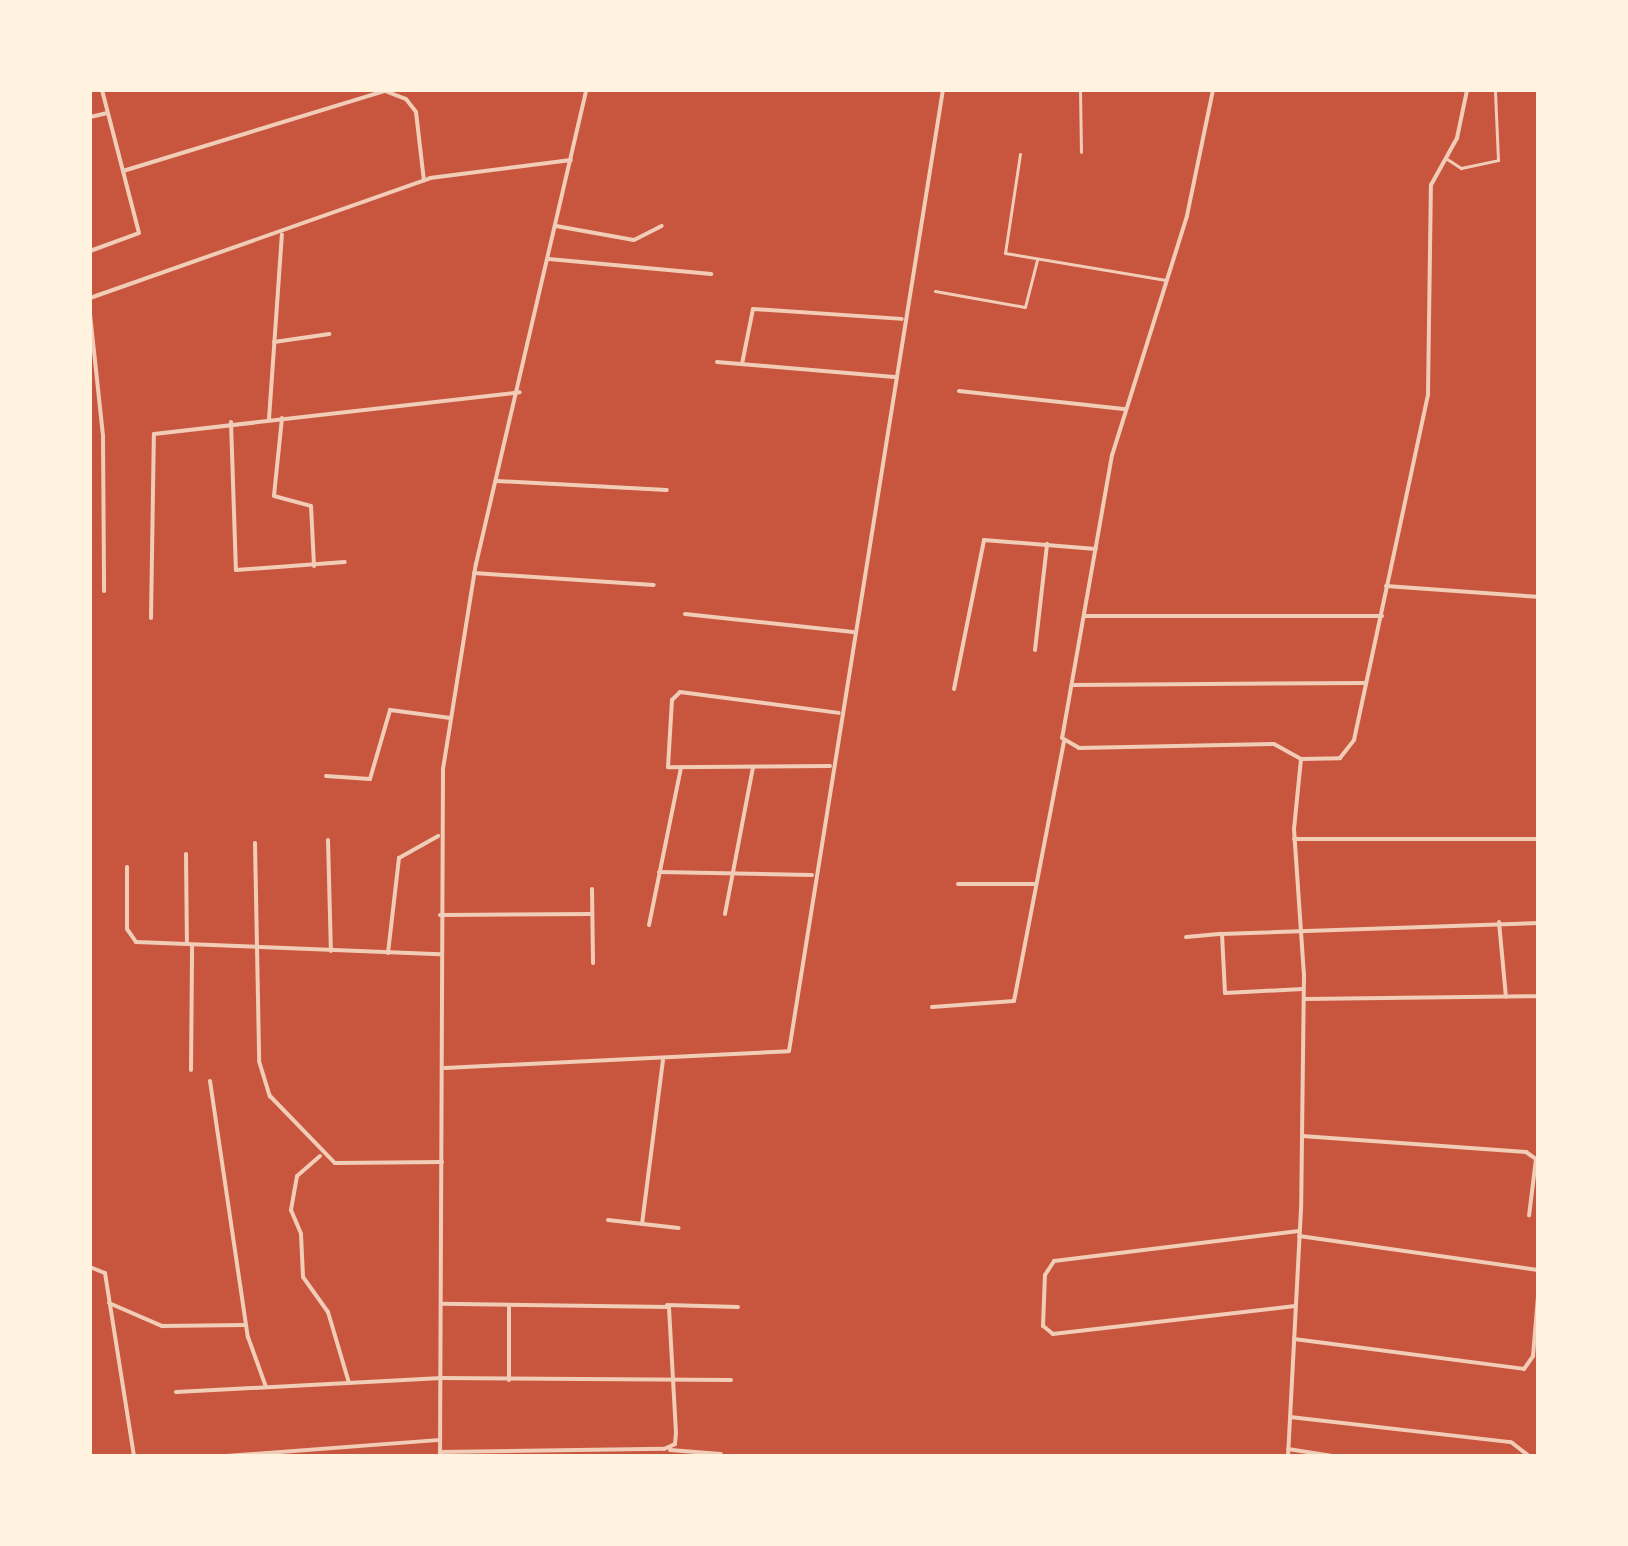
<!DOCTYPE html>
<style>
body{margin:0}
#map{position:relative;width:1628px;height:1546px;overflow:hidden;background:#c8553d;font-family:Poppins,sans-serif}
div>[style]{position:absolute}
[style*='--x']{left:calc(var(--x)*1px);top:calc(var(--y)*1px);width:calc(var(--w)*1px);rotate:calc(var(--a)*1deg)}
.pedestrian>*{height:3px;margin:-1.5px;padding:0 1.5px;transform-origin:1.5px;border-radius:1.5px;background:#f1ccb7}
.minor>*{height:4px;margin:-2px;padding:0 2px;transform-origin:2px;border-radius:2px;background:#f1ccb7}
span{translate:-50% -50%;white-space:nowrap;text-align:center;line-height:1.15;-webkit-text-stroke:6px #fff3e0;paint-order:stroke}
.frame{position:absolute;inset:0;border:92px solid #fff3e0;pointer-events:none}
</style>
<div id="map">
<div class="pedestrian">
<div style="--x:1080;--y:90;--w:62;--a:89.1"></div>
<div style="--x:1020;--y:154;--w:100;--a:98.6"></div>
<div style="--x:1005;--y:253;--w:163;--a:9.5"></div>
<div style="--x:1447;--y:159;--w:17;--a:33"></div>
<div style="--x:1461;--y:168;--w:38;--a:-12"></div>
<div style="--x:1498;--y:160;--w:70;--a:-92.5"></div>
<div style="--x:935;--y:291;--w:91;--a:10.1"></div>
<div style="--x:1025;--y:307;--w:49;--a:-75.7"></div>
</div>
<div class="minor">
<div style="--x:1213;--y:90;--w:129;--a:101.7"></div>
<div style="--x:1187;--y:216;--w:250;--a:107.4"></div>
<div style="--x:1112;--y:455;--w:287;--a:100"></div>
<div style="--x:1062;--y:738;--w:20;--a:30"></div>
<div style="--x:1079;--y:748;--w:195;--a:-1.2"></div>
<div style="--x:1274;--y:744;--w:31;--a:29"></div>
<div style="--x:1301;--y:759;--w:70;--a:95.7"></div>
<div style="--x:1294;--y:829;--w:145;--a:86.1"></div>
<div style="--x:1304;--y:974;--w:235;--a:90.7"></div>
<div style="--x:1301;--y:1209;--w:247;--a:93"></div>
<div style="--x:90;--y:117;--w:18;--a:-13"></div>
<div style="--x:123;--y:171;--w:274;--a:-17"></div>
<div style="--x:385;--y:91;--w:22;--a:21"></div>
<div style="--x:406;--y:99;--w:16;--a:52"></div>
<div style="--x:416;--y:112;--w:69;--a:83.4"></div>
<div style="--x:556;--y:226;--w:79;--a:10.2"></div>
<div style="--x:634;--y:240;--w:31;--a:-27"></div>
<div style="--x:90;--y:251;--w:52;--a:-20.2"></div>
<div style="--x:139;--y:233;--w:148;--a:-104.5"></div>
<div style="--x:549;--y:259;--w:163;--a:5.3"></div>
<div style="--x:90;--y:298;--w:361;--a:-19.4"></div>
<div style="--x:430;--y:178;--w:142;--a:-7.3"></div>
<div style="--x:90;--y:314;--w:123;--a:83.9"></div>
<div style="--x:103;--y:436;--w:155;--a:89.6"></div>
<div style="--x:274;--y:342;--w:56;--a:-8.3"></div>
<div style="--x:717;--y:362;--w:178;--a:4.8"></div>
<div style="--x:742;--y:364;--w:56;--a:-78.7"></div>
<div style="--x:753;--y:309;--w:149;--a:3.8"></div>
<div style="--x:959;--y:391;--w:168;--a:6.2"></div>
<div style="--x:282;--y:418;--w:78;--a:95.9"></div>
<div style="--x:274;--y:496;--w:38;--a:15"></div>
<div style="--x:311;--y:506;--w:60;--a:87.1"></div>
<div style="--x:269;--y:419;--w:185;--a:-86"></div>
<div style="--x:231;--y:422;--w:148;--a:88.1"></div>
<div style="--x:236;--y:570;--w:109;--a:-4.2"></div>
<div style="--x:497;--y:481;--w:170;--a:3"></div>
<div style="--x:474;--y:573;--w:180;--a:3.8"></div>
<div style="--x:1386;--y:586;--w:152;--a:4.1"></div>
<div style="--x:685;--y:614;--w:169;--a:6.1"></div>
<div style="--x:1085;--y:616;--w:297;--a:0"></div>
<div style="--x:151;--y:618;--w:184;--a:-89.1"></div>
<div style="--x:154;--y:434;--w:368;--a:-6.5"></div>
<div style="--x:1035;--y:650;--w:107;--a:-83.5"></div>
<div style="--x:1072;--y:685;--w:294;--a:-0.4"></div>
<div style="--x:954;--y:689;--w:152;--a:-78.6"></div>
<div style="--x:984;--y:540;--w:112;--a:4.6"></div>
<div style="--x:1301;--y:759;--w:39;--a:-1"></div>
<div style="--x:1340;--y:758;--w:23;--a:-52"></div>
<div style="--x:1354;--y:740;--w:354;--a:-77.9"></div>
<div style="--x:1428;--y:394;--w:209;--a:-89.2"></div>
<div style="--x:1431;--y:185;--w:54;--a:-61"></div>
<div style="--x:1457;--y:138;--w:49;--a:-78.2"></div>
<div style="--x:830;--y:766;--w:162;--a:179.6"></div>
<div style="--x:668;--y:767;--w:67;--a:-86.6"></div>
<div style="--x:672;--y:700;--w:11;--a:-45"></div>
<div style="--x:680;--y:692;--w:160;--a:7.5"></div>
<div style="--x:326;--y:776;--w:44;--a:3.9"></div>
<div style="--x:370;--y:779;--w:72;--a:-73.8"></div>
<div style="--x:390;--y:710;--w:61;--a:7.6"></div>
<div style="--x:1294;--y:839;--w:244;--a:0"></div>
<div style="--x:328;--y:840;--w:111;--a:88.5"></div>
<div style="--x:255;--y:843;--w:218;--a:88.9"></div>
<div style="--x:259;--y:1061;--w:37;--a:73"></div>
<div style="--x:270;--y:1096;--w:93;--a:45.9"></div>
<div style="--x:335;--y:1163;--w:107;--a:-0.5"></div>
<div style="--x:186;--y:854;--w:90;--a:89.4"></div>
<div style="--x:127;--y:867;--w:62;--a:90"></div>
<div style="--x:127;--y:929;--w:16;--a:55"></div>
<div style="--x:136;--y:942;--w:304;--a:2.3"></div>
<div style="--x:659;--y:872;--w:153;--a:1.1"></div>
<div style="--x:958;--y:884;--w:76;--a:0"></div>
<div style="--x:592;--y:889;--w:74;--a:89.2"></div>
<div style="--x:725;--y:914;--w:150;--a:-79.2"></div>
<div style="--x:440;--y:915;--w:152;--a:-0.4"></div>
<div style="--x:1499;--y:922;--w:75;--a:84.7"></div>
<div style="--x:649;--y:925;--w:160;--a:-78.5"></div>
<div style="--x:1186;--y:937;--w:36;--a:-5"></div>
<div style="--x:388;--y:953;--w:96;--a:-83.4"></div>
<div style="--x:399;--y:858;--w:45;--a:-29.4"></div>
<div style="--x:1303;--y:989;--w:78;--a:177.1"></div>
<div style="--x:1225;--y:993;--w:59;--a:-92.9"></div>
<div style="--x:1222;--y:934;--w:316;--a:-2"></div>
<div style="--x:1304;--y:999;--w:234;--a:-0.7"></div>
<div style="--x:932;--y:1007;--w:82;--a:-4.2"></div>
<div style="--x:1014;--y:1001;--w:264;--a:-79.1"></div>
<div style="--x:445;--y:1068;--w:344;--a:-2.8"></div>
<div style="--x:789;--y:1051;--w:973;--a:-80.9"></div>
<div style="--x:191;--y:1070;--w:125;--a:-89.5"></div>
<div style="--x:210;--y:1081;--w:259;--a:81.6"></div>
<div style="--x:248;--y:1337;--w:53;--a:70.2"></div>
<div style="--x:1302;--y:1136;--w:225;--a:4.1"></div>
<div style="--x:1526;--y:1152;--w:12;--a:35"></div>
<div style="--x:1536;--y:1159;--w:57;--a:97"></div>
<div style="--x:320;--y:1156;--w:30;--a:139"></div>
<div style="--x:297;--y:1176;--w:35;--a:100"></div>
<div style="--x:291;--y:1210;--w:26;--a:67"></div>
<div style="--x:301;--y:1234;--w:43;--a:87.3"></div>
<div style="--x:303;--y:1277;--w:43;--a:54.5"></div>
<div style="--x:328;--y:1312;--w:74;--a:73.5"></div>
<div style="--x:608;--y:1220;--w:71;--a:6.4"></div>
<div style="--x:642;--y:1224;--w:165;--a:-82.7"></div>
<div style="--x:1299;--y:1236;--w:241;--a:8.1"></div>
<div style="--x:90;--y:1267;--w:16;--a:22"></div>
<div style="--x:105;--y:1273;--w:185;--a:81"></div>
<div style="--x:109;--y:1303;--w:58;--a:23.5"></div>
<div style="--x:162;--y:1326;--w:83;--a:-0.7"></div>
<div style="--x:667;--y:1305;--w:71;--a:1.6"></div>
<div style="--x:509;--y:1306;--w:74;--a:90"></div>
<div style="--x:1295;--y:1306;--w:244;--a:173.4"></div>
<div style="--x:1053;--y:1334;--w:13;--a:-141"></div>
<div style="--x:1043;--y:1326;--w:51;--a:-87.8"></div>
<div style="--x:1045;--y:1275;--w:17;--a:-57"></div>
<div style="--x:1054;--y:1261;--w:247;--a:-7"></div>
<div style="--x:1294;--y:1339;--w:232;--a:7.4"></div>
<div style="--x:1524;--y:1369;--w:16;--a:-55"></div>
<div style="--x:1533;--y:1356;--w:59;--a:-85.2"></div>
<div style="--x:176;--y:1392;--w:266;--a:-3"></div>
<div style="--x:442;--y:1378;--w:289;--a:0.4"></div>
<div style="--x:1290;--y:1417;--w:222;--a:6.5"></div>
<div style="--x:1511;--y:1442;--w:23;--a:38"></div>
<div style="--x:1288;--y:1449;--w:45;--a:9"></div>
<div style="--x:670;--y:1450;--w:51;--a:4.5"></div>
<div style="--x:440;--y:1452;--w:224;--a:-0.8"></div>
<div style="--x:664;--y:1449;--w:12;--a:-24"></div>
<div style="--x:675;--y:1444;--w:11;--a:-85"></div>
<div style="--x:676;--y:1433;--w:126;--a:-93.2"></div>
<div style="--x:669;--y:1307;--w:227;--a:-179.2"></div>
<div style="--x:226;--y:1456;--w:215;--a:-4.3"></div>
<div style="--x:440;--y:1456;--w:687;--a:-89.75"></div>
<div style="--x:443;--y:769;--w:208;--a:-80.9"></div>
<div style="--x:476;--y:564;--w:487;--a:-76.9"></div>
</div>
<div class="frame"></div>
</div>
